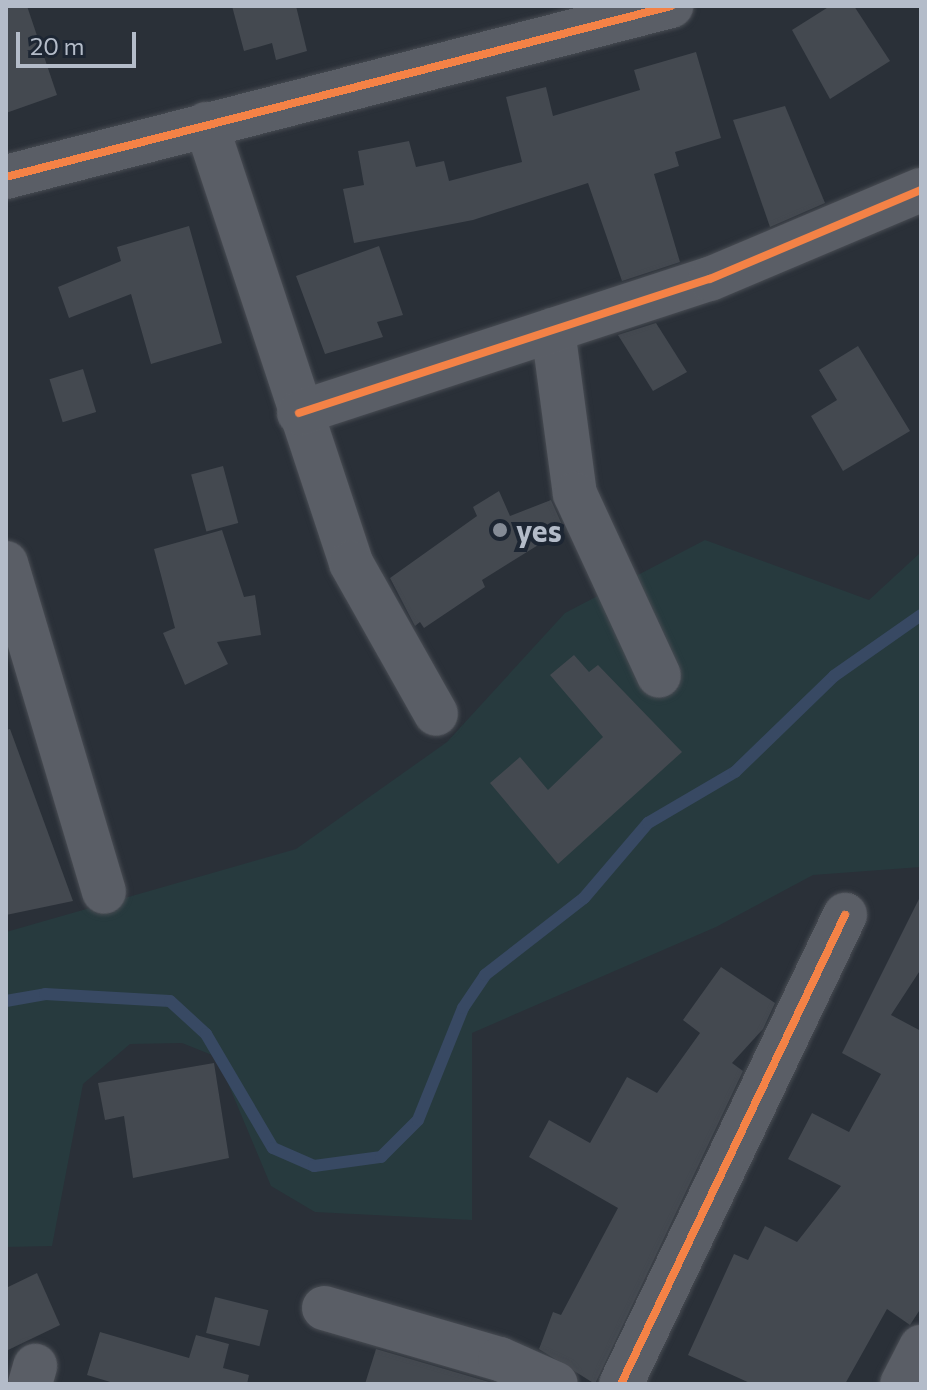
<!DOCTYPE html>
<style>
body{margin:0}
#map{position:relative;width:927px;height:1390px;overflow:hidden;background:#2a3038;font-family:Commissioner,sans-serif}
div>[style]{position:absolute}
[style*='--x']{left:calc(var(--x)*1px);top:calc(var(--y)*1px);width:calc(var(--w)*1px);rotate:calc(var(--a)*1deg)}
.green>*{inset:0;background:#273a3e}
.stream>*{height:12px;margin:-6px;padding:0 6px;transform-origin:6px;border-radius:6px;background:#384963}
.building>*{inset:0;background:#444950;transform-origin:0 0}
.roads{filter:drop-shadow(0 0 2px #484c53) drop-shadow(0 0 2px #484c53)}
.minor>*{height:44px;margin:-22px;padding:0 22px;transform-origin:22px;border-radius:22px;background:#5a5e66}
.cycleway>*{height:8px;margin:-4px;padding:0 4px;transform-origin:4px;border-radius:4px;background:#f48246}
.dots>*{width:22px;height:22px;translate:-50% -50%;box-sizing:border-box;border:4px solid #1d2633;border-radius:50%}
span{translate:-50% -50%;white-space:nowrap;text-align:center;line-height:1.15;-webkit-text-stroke:8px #1d2633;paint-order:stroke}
.poi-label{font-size:30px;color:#b4bcc9;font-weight:700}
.left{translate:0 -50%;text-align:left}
.frame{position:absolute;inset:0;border:8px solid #b4bcc9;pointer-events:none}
.scale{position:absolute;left:16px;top:32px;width:120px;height:36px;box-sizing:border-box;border:4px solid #b4bcc9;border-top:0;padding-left:10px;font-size:24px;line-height:28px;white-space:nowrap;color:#b4bcc9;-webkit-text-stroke:6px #1d2633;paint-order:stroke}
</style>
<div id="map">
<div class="green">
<div style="clip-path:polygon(705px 540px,869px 600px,921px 552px,921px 867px,813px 875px,716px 927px,472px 1033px,472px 1220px,315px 1212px,271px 1186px,217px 1057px,182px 1043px,130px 1044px,83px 1084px,52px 1246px,6px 1247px,6px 932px,296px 849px,447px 742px,565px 613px)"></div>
</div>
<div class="stream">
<div style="--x:6;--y:1001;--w:40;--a:-10"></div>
<div style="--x:45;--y:994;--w:125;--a:3.2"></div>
<div style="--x:170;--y:1001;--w:49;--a:42.5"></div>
<div style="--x:206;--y:1034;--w:132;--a:59.6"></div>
<div style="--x:273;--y:1148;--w:45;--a:23.7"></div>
<div style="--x:314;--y:1166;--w:68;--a:-7.7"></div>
<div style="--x:381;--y:1157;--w:52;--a:-45"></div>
<div style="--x:418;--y:1120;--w:121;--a:-68.1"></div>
<div style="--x:463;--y:1008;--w:40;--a:-56"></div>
<div style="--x:485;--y:975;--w:125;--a:-37.9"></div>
<div style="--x:584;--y:898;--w:99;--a:-49.5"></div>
<div style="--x:648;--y:823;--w:101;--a:-30.4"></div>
<div style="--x:735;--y:772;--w:138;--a:-44.1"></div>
<div style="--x:834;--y:676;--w:106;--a:-35"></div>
</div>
<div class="building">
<div style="clip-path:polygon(6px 6px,27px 6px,57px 95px,6px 113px)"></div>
<div style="clip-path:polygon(232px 6px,296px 6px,307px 51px,276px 60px,272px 43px,244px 51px)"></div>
<div style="clip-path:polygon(830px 6px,854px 6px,890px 61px,830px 99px,792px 30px)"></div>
<div style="clip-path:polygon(696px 52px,721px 138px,675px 152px,679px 166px,654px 174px,680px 262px,622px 281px,588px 183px,473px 220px,354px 243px,343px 189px,364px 185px,358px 151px,409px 141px,416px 167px,444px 161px,449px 181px,522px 162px,506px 97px,546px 87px,553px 116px,640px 90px,634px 70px)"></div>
<div style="clip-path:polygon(785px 106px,825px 203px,770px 227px,733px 120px)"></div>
<div style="clip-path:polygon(189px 226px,222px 343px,151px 364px,131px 294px,69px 318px,58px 287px,121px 261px,117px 247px)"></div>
<div style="clip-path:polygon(379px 246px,403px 315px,377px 322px,383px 337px,325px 354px,296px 276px)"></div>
<div style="clip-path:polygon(656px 323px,687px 372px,653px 391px,618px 335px)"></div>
<div style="clip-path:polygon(858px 346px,910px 431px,843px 471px,811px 416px,837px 400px,819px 370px)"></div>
<div style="left:83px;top:369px;width:45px;height:35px;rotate:73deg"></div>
<div style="left:223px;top:466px;width:59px;height:33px;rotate:75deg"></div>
<div style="clip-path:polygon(499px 491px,510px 516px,551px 500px,564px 529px,482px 580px,485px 587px,424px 628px,420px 622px,415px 626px,390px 578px,477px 516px,473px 507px)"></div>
<div style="clip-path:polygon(222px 530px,244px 597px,255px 595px,261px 635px,217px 642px,228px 664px,185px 685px,163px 633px,175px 628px,154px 549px)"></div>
<div style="clip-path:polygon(574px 655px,589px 672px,598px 665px,682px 752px,558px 864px,490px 783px,520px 757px,548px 790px,603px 737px,550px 675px)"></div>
<div style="clip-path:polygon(10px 729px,73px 901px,6px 915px,6px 730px)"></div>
<div style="clip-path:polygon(921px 895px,921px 969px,891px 1015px,921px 1031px,921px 1308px,910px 1325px,887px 1309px,845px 1384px,752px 1384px,688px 1355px,734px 1254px,748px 1260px,765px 1226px,797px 1242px,841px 1186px,788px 1159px,812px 1113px,849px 1132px,881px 1074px,842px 1053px)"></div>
<div style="clip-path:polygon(721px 967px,775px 1003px,763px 1029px,732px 1063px,743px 1071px,595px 1384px,539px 1349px,553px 1312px,561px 1315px,618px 1208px,529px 1157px,549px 1120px,590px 1143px,627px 1077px,657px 1093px,700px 1033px,683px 1020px)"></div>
<div style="clip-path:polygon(214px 1063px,229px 1158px,133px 1178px,124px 1116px,105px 1120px,98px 1083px)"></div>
<div style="clip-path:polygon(37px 1273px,60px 1325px,6px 1351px,6px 1288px)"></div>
<div style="left:215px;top:1297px;width:55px;height:37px;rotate:14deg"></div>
<div style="clip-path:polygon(100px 1332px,189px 1358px,196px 1335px,229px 1344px,223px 1368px,249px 1375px,247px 1384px,117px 1384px,87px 1375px)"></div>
<div style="clip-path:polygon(376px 1349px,489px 1382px,489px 1384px,365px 1384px)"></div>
</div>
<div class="roads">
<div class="minor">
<div style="--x:206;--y:124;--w:462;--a:71.7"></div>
<div style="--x:351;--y:563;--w:173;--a:60.6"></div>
<div style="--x:6;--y:177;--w:687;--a:-14.42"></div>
<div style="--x:553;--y:330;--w:165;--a:82.4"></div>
<div style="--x:575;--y:494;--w:200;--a:65.2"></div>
<div style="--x:299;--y:413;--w:432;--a:-18.1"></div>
<div style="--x:710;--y:279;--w:229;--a:-22.9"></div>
<div style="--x:6;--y:563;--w:343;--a:73.4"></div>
<div style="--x:324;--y:1308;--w:183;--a:16.2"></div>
<div style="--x:500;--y:1359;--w:61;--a:24.1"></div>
<div style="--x:30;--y:1384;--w:19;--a:-74"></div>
<div style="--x:621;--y:1384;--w:520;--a:-64.47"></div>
<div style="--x:902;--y:1384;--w:42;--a:-62.8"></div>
</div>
</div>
<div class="cycleway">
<div style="--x:6;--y:177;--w:687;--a:-14.42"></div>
<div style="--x:299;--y:413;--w:432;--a:-18.1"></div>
<div style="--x:710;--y:279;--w:229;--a:-22.9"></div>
<div style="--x:621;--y:1384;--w:520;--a:-64.47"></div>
</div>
<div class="dots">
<div style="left:500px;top:530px;background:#848b96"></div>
</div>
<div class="poi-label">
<span class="left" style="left:516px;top:530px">yes</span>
</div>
<div class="frame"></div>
<div class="scale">20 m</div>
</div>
